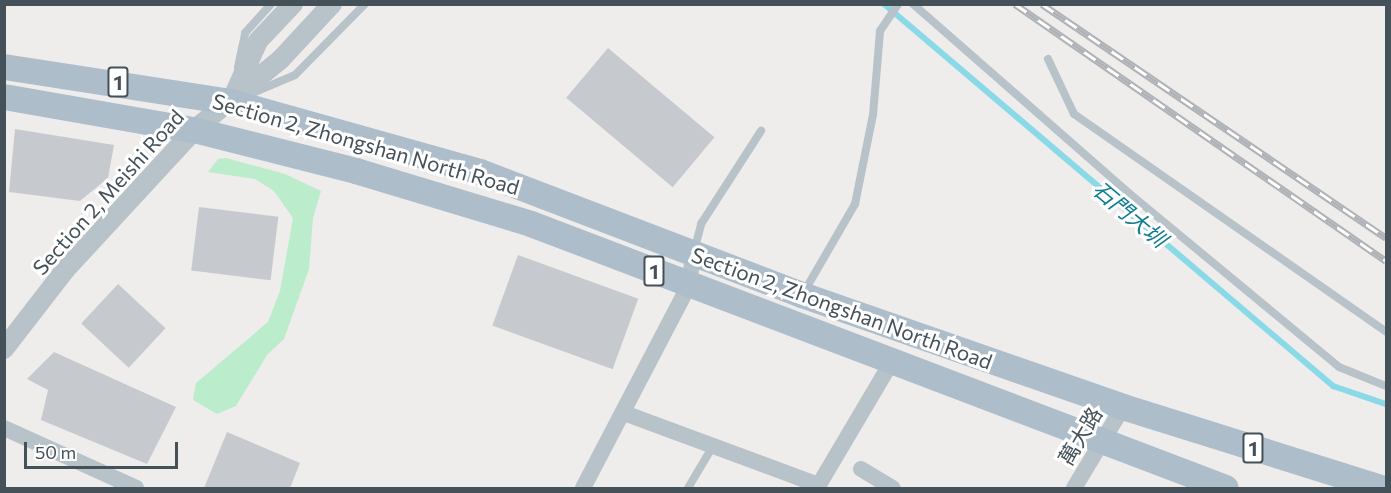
<!DOCTYPE html>
<meta charset="utf-8">
<style>
body{margin:0}
#map{position:relative;width:1391px;height:493px;overflow:hidden;background:#efecec;font-family:Commissioner,"Noto Sans TC",sans-serif}
div>[style]{position:absolute}
[style*='--x']{left:calc(var(--x)*1px);top:calc(var(--y)*1px);width:calc(var(--w)*1px);rotate:calc(var(--a)*1deg)}
.green>*{inset:0;background:#bbeccb}
.stream>*{height:6px;margin:-3px;padding:0 3px;transform-origin:3px;border-radius:3px;background:#8ad9e7}
.building>*{inset:0;background:#c6cacf;transform-origin:0 0}
.service>*{height:8px;margin:-4px;padding:0 4px;transform-origin:4px;border-radius:4px;background:#b8c2c9}
.minor>*{height:16px;margin:-8px;padding:0 8px;transform-origin:8px;border-radius:8px;background:#b8c2c9}
.tertiary>*{height:20px;margin:-10px;padding:0 10px;transform-origin:10px;border-radius:10px;background:#b8c2c9}
.primary>*{height:26px;margin:-13px;padding:0 13px;transform-origin:13px;border-radius:13px;background:#adbdca}
.rail>*{height:7px;margin-top:-3.5px;transform-origin:0;background:repeating-linear-gradient(90deg,#fff 0 14px,#afb2b6 0 28px);box-sizing:border-box;border-block:2px solid #afb2b6}
span{translate:-50% -50%;white-space:nowrap;text-align:center;line-height:1.15;-webkit-text-stroke:6px #fff;paint-order:stroke}
.shield-label span{padding:2px 4px;background:#fff;border:2px solid;border-radius:4px;-webkit-text-stroke-width:0}
.shield-label{font-size:20px;color:#455159;font-weight:700}
.street-label{font-size:21px;color:#455159}
.water-label{font-size:22px;color:#127d91;font-style:italic}
.frame{position:absolute;inset:0;border:6px solid #455159;pointer-events:none}
.scale{position:absolute;left:24px;top:442px;width:154px;height:27px;box-sizing:border-box;border:3px solid #455159;border-top:0;padding-left:8px;font-size:18px;line-height:21px;white-space:nowrap;color:#455159;-webkit-text-stroke:4px #fff;paint-order:stroke}
</style>
<div id="map">
<div class="green">
<div style="clip-path:polygon(226px 158px,285px 174px,321px 191px,313px 218px,309px 269px,284px 339px,267px 355px,236px 406px,217px 414px,193px 400px,196px 383px,268px 322px,280px 291px,293px 218px,274px 191px,255px 179px,208px 172px,218px 159px)"></div>
</div>
<div class="stream">
<div style="--x:884;--y:4;--w:590;--a:40.39"></div>
<div style="--x:1333;--y:386;--w:56;--a:18.8"></div>
</div>
<div class="building">
<div style="left:608px;top:48px;width:139px;height:65px;rotate:40deg"></div>
<div style="clip-path:polygon(15px 129px,114px 145px,108px 178px,80px 201px,9px 192px)"></div>
<div style="left:199px;top:207px;width:80px;height:64px;rotate:7deg"></div>
<div style="left:518px;top:255px;width:128px;height:75px;rotate:20deg"></div>
<div style="left:118px;top:284px;width:65px;height:54px;rotate:43deg"></div>
<div style="clip-path:polygon(54px 352px,176px 407px,147px 464px,41px 420px,48px 390px,27px 379px)"></div>
<div style="clip-path:polygon(227px 432px,300px 463px,290px 488px,204px 488px)"></div>
</div>
<div class="service">
<div style="--x:913;--y:4;--w:288;--a:41.2"></div>
<div style="--x:1130;--y:194;--w:271;--a:39.6"></div>
<div style="--x:1339;--y:367;--w:51;--a:22"></div>
<div style="--x:1048;--y:59;--w:61;--a:64.7"></div>
<div style="--x:1074;--y:114;--w:381;--a:34.9"></div>
<div style="--x:238;--y:67;--w:35;--a:-78"></div>
<div style="--x:245;--y:33;--w:39;--a:-48"></div>
<div style="--x:248;--y:95;--w:51;--a:-23.1"></div>
<div style="--x:295;--y:75;--w:100;--a:-45.4"></div>
<div style="--x:694;--y:251;--w:28;--a:-75"></div>
<div style="--x:701;--y:224;--w:111;--a:-57.2"></div>
<div style="--x:804;--y:292;--w:102;--a:-59.9"></div>
<div style="--x:855;--y:204;--w:91;--a:-78.6"></div>
<div style="--x:873;--y:115;--w:84;--a:-85.2"></div>
<div style="--x:880;--y:31;--w:32;--a:-56"></div>
<div style="--x:688;--y:488;--w:49;--a:-59.2"></div>
</div>
<div class="minor">
<div style="--x:624;--y:413;--w:208;--a:20.3"></div>
<div style="--x:4;--y:428;--w:145;--a:24.4"></div>
<div style="--x:861;--y:469;--w:37;--a:31"></div>
<div style="--x:583;--y:488;--w:229;--a:-62.4"></div>
<div style="--x:689;--y:285;--w:30;--a:-82"></div>
<div style="--x:817;--y:488;--w:147;--a:-59.4"></div>
<div style="--x:1074;--y:488;--w:95;--a:-58.8"></div>
</div>
<div class="tertiary">
<div style="--x:233;--y:97;--w:61;--a:-65.9"></div>
<div style="--x:258;--y:41;--w:51;--a:-46.6"></div>
<div style="--x:4;--y:349;--w:100;--a:-52.3"></div>
<div style="--x:65;--y:270;--w:190;--a:-47.3"></div>
<div style="--x:194;--y:130;--w:112;--a:-39.2"></div>
<div style="--x:281;--y:59;--w:75;--a:-47.2"></div>
</div>
<div class="primary">
<div style="--x:4;--y:67;--w:230;--a:8.8"></div>
<div style="--x:231;--y:102;--w:259;--a:15.7"></div>
<div style="--x:480;--y:172;--w:345;--a:20.9"></div>
<div style="--x:802;--y:295;--w:340;--a:19.2"></div>
<div style="--x:1123;--y:407;--w:271;--a:17.4"></div>
<div style="--x:4;--y:97;--w:193;--a:9.9"></div>
<div style="--x:194;--y:130;--w:167;--a:14.2"></div>
<div style="--x:356;--y:171;--w:183;--a:16.8"></div>
<div style="--x:531;--y:224;--w:743;--a:20.8"></div>
</div>
<div class="rail">
<div style="--x:1015;--y:4;--w:451;--a:34.7"></div>
<div style="--x:1042;--y:4;--w:416;--a:34.2"></div>
</div>
<div class="shield-label">
<span style="left:118px;top:82px">1</span>
<span style="left:654px;top:271px">1</span>
<span style="left:1253px;top:448px">1</span>
</div>
<div class="street-label">
<span style="left:366px;top:144px;rotate:16deg">Section 2, Zhongshan North Road</span>
<span style="left:108px;top:192px;rotate:-48deg">Section 2, Meishi Road</span>
<span style="left:842px;top:308px;rotate:20deg">Section 2, Zhongshan North Road</span>
<span style="left:1080px;top:436px;rotate:-59deg">萬大路</span>
</div>
<div class="water-label">
<span style="left:1130px;top:214px;rotate:40deg">石門大圳</span>
</div>
<div class="frame"></div>
<div class="scale">50 m</div>
</div>
